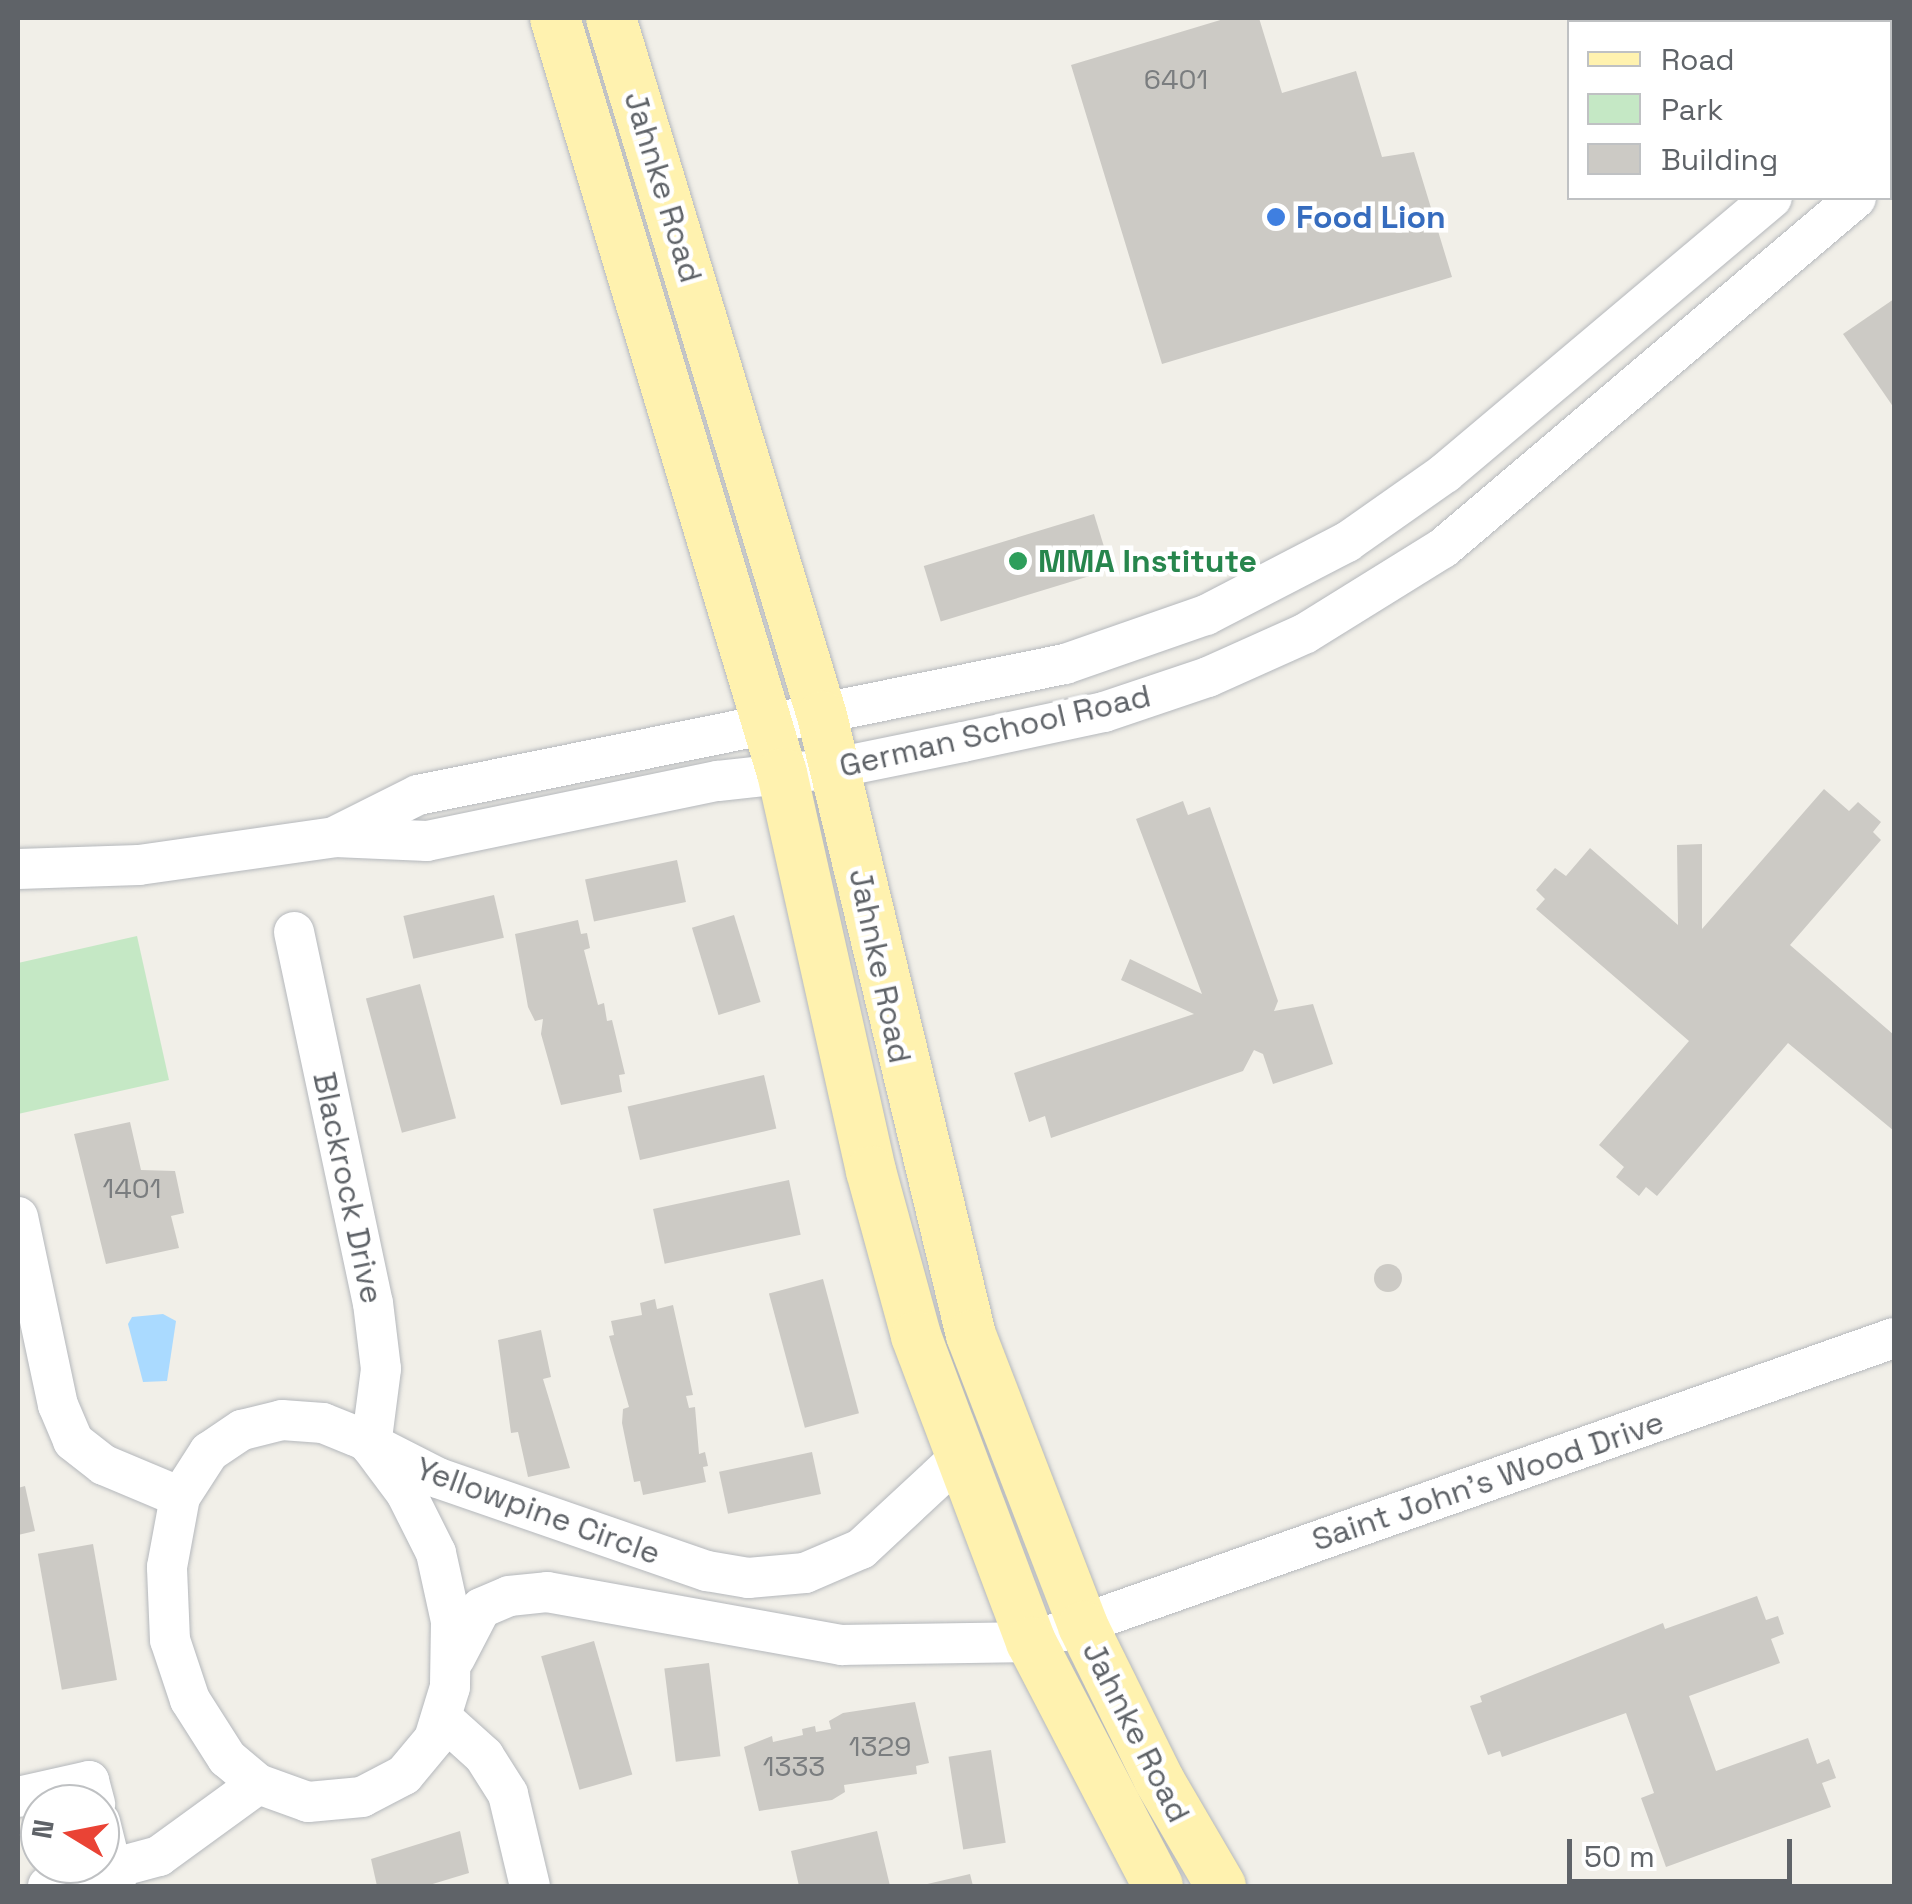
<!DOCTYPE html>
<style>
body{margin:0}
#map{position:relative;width:1912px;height:1904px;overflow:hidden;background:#f1efe8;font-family:"Space Grotesk",sans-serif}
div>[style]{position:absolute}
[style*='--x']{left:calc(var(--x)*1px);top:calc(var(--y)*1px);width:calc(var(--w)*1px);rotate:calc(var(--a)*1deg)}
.green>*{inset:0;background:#c5e8c5}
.water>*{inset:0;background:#aadaff}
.building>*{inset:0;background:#cccac5;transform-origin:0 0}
.round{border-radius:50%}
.roads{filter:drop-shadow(0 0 2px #b5b8bc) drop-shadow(0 0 2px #b5b8bc)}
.minor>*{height:40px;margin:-20px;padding:0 20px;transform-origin:20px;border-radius:20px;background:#fff}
.major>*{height:50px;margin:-25px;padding:0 25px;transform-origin:25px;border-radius:25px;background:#fff2af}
.dots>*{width:28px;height:28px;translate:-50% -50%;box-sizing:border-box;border:5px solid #fff;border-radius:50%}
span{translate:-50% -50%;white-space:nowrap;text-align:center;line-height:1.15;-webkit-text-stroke:9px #fff;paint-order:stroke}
.number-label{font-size:28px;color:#7a7d7f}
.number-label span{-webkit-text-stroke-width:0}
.street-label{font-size:32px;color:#5f6368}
.shop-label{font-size:32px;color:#366cbe;font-weight:700}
.left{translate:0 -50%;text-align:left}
.leisure-label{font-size:32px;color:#27864d;font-weight:700}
.frame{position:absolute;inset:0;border:20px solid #5f6368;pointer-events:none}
.legend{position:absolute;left:1567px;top:20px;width:325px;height:180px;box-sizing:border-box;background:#fff;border:2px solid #bfc1c3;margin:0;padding:12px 18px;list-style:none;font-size:30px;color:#5f6368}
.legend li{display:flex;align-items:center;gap:20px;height:50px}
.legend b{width:50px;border:2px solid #bfc1c3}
.north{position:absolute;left:20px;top:1784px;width:100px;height:100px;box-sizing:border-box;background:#fff;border:2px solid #bfc1c3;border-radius:50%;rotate:280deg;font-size:28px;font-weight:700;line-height:40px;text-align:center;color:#5f6368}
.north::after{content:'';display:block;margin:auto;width:35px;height:45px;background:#ea4335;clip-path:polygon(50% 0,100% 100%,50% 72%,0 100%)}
.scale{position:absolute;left:1567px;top:1839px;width:225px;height:45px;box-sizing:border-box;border:5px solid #5f6368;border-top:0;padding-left:12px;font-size:30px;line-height:35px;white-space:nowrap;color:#5f6368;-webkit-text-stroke:8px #fff;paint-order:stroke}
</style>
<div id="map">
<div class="green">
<div style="clip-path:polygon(137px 936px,169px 1080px,18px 1114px,18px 963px)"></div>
</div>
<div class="water">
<div style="clip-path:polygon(163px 1314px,176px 1321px,167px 1381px,143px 1382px,128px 1324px,132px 1317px)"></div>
</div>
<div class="building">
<div style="clip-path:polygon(1227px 18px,1259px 18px,1282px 93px,1356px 71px,1382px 157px,1414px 152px,1452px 277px,1162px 364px,1071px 65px)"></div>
<div style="clip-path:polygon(1894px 299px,1894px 408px,1843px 334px)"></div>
<div style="left:1094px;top:514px;width:58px;height:178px;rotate:73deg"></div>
<div style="clip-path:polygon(1824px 789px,1849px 811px,1858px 802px,1881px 822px,1873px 832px,1881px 840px,1790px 945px,1894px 1035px,1894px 1131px,1788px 1043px,1657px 1196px,1646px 1187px,1639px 1196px,1616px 1177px,1624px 1167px,1599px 1145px,1689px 1041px,1536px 909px,1545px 899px,1536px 890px,1555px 868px,1566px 876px,1590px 848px,1678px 925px,1677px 845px,1702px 844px,1702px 929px)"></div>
<div style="clip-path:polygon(1183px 801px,1188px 815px,1210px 807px,1278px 1001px,1274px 1011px,1313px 1004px,1333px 1064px,1273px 1084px,1263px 1054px,1254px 1050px,1243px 1071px,1051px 1138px,1045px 1116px,1029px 1122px,1014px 1073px,1194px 1014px,1121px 980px,1130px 959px,1202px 994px,1136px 819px)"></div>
<div style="left:677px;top:860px;width:43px;height:94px;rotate:78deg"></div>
<div style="left:494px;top:895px;width:44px;height:93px;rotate:77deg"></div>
<div style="left:734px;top:915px;width:91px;height:44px;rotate:73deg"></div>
<div style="clip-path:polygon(578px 920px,581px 934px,587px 933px,590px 948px,584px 950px,598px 1005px,604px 1003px,607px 1021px,612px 1020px,625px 1074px,619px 1075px,622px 1092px,561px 1105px,541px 1034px,543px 1019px,535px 1021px,528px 1007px,515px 934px)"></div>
<div style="left:420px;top:984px;width:139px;height:56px;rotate:75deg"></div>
<div style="left:764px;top:1075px;width:55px;height:140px;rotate:77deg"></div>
<div style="clip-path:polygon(130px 1122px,141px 1170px,175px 1171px,184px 1213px,171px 1216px,179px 1248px,106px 1264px,74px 1134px)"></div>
<div style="left:789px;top:1180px;width:56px;height:139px;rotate:78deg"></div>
<div class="round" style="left:1374px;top:1264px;width:28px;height:28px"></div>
<div style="left:823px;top:1279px;width:139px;height:56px;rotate:75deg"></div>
<div style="clip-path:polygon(655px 1299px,657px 1309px,673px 1305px,693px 1395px,686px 1396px,689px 1408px,695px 1407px,699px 1454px,705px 1452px,708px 1466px,703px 1467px,706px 1482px,643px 1495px,640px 1481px,634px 1482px,622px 1423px,623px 1409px,629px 1407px,609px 1336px,614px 1335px,611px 1321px,642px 1315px,640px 1303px)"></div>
<div style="clip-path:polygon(541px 1330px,551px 1377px,543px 1379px,570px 1468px,528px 1477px,518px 1432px,511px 1433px,498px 1340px)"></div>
<div style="left:812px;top:1452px;width:43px;height:95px;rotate:78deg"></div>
<div style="clip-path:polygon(25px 1486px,35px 1531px,18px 1535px,18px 1488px)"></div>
<div style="left:93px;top:1544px;width:138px;height:56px;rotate:80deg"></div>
<div style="clip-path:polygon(1757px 1596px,1766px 1620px,1778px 1616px,1784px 1634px,1771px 1639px,1780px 1663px,1689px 1696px,1716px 1771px,1808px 1738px,1817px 1764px,1829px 1759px,1836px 1778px,1822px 1783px,1831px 1807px,1666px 1867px,1641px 1798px,1654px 1793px,1626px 1713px,1502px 1757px,1500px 1751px,1488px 1755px,1470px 1706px,1482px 1702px,1480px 1696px,1663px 1623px,1665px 1629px)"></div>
<div style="left:594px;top:1641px;width:139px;height:55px;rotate:74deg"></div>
<div style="left:709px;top:1663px;width:94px;height:45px;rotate:83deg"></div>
<div style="clip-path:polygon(915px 1702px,929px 1763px,916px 1766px,917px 1774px,844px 1785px,845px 1792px,832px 1800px,759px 1811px,744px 1747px,772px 1736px,773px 1742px,803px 1735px,802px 1729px,815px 1726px,816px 1732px,831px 1729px,829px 1721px,843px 1713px)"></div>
<div style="left:991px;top:1750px;width:94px;height:43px;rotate:81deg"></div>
<div style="clip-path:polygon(460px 1831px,469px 1873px,426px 1886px,377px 1886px,371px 1859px)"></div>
<div style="clip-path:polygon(877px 1831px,890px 1886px,799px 1886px,791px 1851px)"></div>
<div style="clip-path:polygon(970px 1874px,973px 1886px,924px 1886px,923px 1885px)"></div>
</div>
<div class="roads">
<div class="minor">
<div style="--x:1890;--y:96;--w:6;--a:-45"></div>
<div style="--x:1890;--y:169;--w:6;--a:-45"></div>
<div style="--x:338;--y:835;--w:89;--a:-26.6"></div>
<div style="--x:418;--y:795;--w:660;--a:-11.45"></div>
<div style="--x:1065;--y:664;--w:149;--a:-19.2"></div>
<div style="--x:1206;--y:615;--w:159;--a:-27.4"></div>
<div style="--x:1347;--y:542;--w:120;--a:-35.1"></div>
<div style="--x:1445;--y:473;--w:427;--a:-40.1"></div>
<div style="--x:18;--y:869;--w:121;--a:-1.9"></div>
<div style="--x:139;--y:865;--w:198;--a:-8.1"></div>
<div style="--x:335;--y:837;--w:92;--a:2.5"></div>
<div style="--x:427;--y:841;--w:297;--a:-11.7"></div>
<div style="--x:718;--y:781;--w:118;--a:-6.3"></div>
<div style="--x:835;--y:768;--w:131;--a:-11.5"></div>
<div style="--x:963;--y:742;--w:144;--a:-12"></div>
<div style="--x:1104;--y:712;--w:110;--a:-18.6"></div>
<div style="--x:1208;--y:677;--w:107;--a:-24.2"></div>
<div style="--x:1306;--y:633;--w:161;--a:-31.8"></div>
<div style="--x:1443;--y:548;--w:541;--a:-40.28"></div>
<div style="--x:294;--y:932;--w:379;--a:78"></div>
<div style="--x:373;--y:1303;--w:66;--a:83.1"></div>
<div style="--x:381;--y:1369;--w:78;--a:97.4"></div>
<div style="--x:18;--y:1217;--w:192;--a:78"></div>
<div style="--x:58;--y:1405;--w:39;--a:67"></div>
<div style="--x:73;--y:1441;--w:39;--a:38"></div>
<div style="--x:104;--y:1465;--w:82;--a:22.8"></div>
<div style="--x:371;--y:1446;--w:59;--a:53.3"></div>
<div style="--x:406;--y:1493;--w:67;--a:63.4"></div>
<div style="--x:436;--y:1553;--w:70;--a:77.6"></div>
<div style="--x:451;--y:1621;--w:66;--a:90.9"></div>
<div style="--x:450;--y:1687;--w:54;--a:107.1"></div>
<div style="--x:434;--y:1739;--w:47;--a:129.8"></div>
<div style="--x:404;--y:1775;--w:47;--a:152.4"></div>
<div style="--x:362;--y:1797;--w:54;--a:174.7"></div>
<div style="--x:308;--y:1802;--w:53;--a:-160.2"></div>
<div style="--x:258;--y:1784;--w:40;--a:-140"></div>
<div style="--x:227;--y:1758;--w:69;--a:-122.5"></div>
<div style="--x:190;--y:1700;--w:63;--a:-108.4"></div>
<div style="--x:170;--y:1640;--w:73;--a:-92.4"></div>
<div style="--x:167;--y:1567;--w:71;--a:-79.5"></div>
<div style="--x:180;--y:1497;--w:54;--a:-57.2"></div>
<div style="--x:209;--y:1452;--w:40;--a:-34"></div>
<div style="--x:242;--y:1430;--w:41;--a:-14"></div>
<div style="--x:282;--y:1420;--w:41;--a:4.2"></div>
<div style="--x:323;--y:1423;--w:35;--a:22"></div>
<div style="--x:356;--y:1436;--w:92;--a:27.1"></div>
<div style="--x:438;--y:1478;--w:285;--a:19.1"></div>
<div style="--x:707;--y:1571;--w:42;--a:9.7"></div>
<div style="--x:748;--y:1578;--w:57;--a:-5"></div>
<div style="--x:805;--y:1573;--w:61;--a:-23.2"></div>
<div style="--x:861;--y:1549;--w:132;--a:-42.9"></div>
<div style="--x:455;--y:1658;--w:56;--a:-62.5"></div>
<div style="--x:481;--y:1608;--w:30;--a:-23"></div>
<div style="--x:509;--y:1596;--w:38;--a:-6"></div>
<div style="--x:547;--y:1592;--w:300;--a:10.2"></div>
<div style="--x:842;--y:1645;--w:189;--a:-0.9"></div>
<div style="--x:1031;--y:1642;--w:915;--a:-19.41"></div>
<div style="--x:442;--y:1718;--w:57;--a:42.1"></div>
<div style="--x:484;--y:1756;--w:45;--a:57.7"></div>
<div style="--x:508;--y:1794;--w:95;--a:76.6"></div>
<div style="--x:18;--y:1797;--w:73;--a:-12.7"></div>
<div style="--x:89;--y:1781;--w:24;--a:75"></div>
<div style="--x:100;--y:1822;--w:66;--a:76"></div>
<div style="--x:48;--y:1886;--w:115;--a:-15.1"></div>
<div style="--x:159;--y:1856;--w:122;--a:-36"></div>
</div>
<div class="major">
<div style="--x:555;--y:18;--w:788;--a:73.27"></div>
<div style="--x:782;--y:773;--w:408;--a:77.4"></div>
<div style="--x:871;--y:1171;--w:171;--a:74.7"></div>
<div style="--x:916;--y:1336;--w:327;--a:69.4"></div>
<div style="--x:1031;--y:1642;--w:275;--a:62.5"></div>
<div style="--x:611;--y:18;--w:729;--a:73.18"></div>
<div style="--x:822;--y:716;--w:637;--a:76.47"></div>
<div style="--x:971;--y:1335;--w:312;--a:68.9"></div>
<div style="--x:1083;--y:1626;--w:172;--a:63.7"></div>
<div style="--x:1159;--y:1780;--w:123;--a:59.7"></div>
</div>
</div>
<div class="dots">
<div style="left:1276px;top:217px;background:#3f7fe0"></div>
<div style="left:1018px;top:561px;background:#2e9e5b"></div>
</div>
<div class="number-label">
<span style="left:1176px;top:79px">6401</span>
<span style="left:132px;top:1188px">1401</span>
<span style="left:880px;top:1746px">1329</span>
<span style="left:794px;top:1766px">1333</span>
</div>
<div class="street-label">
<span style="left:663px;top:187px;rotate:73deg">Jahnke Road</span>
<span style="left:995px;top:731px;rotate:-13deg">German School Road</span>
<span style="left:880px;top:966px;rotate:78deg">Jahnke Road</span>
<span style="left:348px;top:1188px;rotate:78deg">Blackrock Drive</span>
<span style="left:1488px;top:1481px;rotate:-19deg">Saint John's Wood Drive</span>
<span style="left:538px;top:1511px;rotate:20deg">Yellowpine Circle</span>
<span style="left:1136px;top:1732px;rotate:63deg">Jahnke Road</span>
</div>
<div class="shop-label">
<span class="left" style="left:1296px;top:217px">Food Lion</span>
</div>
<div class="leisure-label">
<span class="left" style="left:1038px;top:561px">MMA Institute</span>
</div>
<div class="frame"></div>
<ul class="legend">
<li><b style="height:12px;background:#fff2af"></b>Road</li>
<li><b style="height:28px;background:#c5e8c5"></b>Park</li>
<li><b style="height:28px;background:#cccac5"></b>Building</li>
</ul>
<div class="north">N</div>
<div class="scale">50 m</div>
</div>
